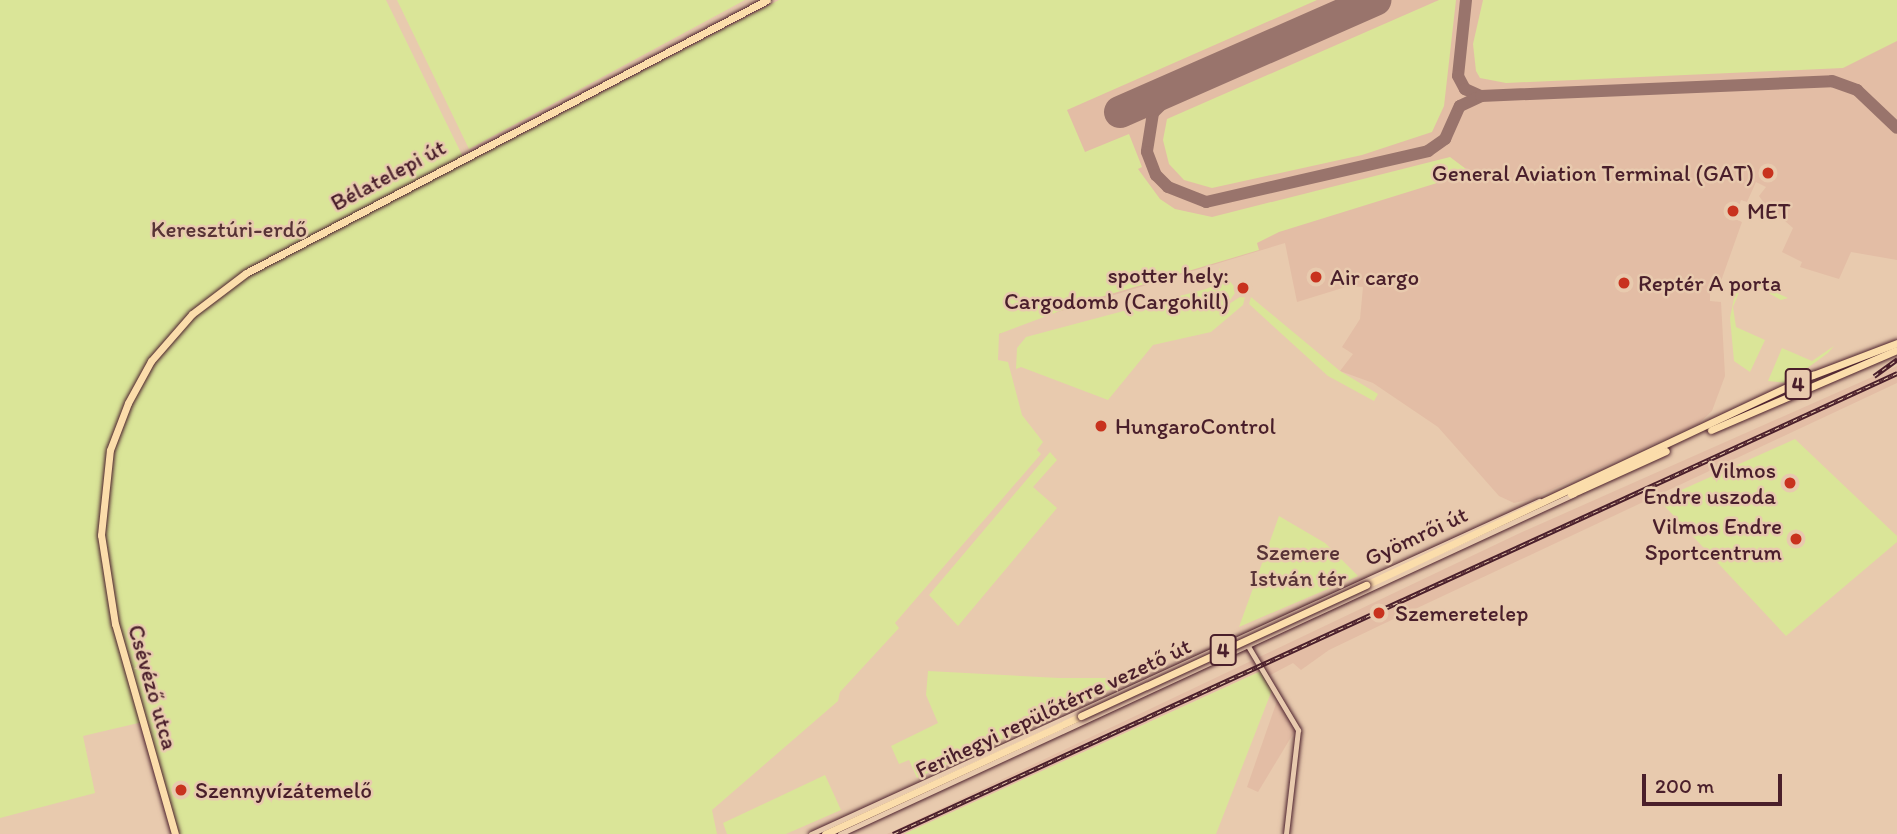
<!DOCTYPE html>
<meta charset="utf-8">
<style>
body{margin:0}
#map{position:relative;width:1897px;height:834px;overflow:hidden;background:#e8caae;font-family:Itim,sans-serif}
div>[style]{position:absolute}
[style*='--x']{left:calc(var(--x)*1px);top:calc(var(--y)*1px);width:calc(var(--w)*1px);rotate:calc(var(--a)*1deg)}
.built>*{inset:0;background:#e3bda5}
.green>*{inset:0;background:#dae598}
.taxiway>*{height:12px;margin:-6px;padding:0 6px;transform-origin:6px;border-radius:6px;background:#99746c}
.runway>*{height:32px;margin:-16px;padding:0 16px;transform-origin:16px;border-radius:16px;background:#99746c}
.roads{filter:drop-shadow(0 0 2px #4a1f2b) drop-shadow(0 0 2px #4a1f2b)}
.minor>*{height:5px;margin:-2.5px;padding:0 2.5px;transform-origin:2.5px;border-radius:2.5px;background:#e8caae}
.major>*{height:7px;margin:-3.5px;padding:0 3.5px;transform-origin:3.5px;border-radius:3.5px;background:#fbddab}
.rail>*{height:4.5px;margin-top:-2.25px;transform-origin:0;background:repeating-linear-gradient(90deg,#e8caae 0 5px,#4a1f2b 0 10px);box-sizing:border-box;border-block:2px solid #4a1f2b}
.bridges{filter:drop-shadow(0 0 2px #4a1f2b) drop-shadow(0 0 2px #4a1f2b)}
.major-bridge>*{height:7px;margin:-3.5px;padding:0 3.5px;transform-origin:3.5px;border-radius:3.5px;background:#fbddab}
.dots>*{width:19px;height:19px;translate:-50% -50%;box-sizing:border-box;border:4px solid #e8caae;border-radius:50%}
span{translate:-50% -50%;white-space:nowrap;text-align:center;line-height:1.15;-webkit-text-stroke:5px #e8caae;paint-order:stroke}
.shield-label span{padding:2px 5px;background:#e8caae;border:2px solid;border-radius:5px;-webkit-text-stroke-width:0}
.shield-label{font-size:21px;color:#4a1f2b;font-weight:700}
.poi-label{font-size:23px;color:#4a1f2b}
.right{translate:-100% -50%;text-align:right}
.left{translate:0 -50%;text-align:left}
.street-label{font-size:23px;color:#4a1f2b}
.park-label{font-size:23px;color:#583336}
.scale{position:absolute;left:1642px;top:774px;width:140px;height:32px;box-sizing:border-box;border:4px solid #4a1f2b;border-top:0;padding-left:9px;font-size:21px;line-height:24px;white-space:nowrap;color:#4a1f2b;-webkit-text-stroke:5px #e8caae;paint-order:stroke}
</style>
<div id="map">
<div class="built">
<div style="clip-path:polygon(925px 0,1897px 0,1897px 260px,1851px 252px,1839px 279px,1800px 267px,1802px 262px,1782px 252px,1793px 228px,1764px 203px,1759px 196px,1766px 187px,1756px 182px,1747px 202px,1741px 200px,1735px 219px,1742px 222px,1721px 281px,1710px 287px,1710px 301px,1721px 302px,1725px 376px,1712px 411px,1698px 424px,1531px 499px,1514px 503px,1499px 496px,1438px 427px,1373px 383px,1340px 371px,1353px 354px,1342px 347px,1360px 319px,1363px 287px,1349px 286px,1297px 302px,1285px 243px,1015px 325px,864px 414px,730px 160px,825px 91px,822px 86px)"></div>
<div style="clip-path:polygon(1897px 366px,1897px 383px,1381px 625px,1329px 650px,1301px 670px,1293px 663px,1265px 678px,1260px 671px,904px 834px,887px 834px,1520px 533px)"></div>
<div style="clip-path:polygon(1277px 701px,1296px 729px,1258px 792px,1247px 787px)"></div>
</div>
<div class="green">
<div style="clip-path:polygon(0 0,386px 0,466px 163px,779px 0,1317px 0,1067px 110px,1085px 152px,1129px 134px,1142px 167px,1138px 169px,1160px 199px,1175px 209px,1212px 217px,1450px 157px,1466px 169px,1466px 174px,1279px 232px,1257px 243px,1259px 250px,1084px 302px,999px 334px,998px 360px,1008px 362px,1022px 415px,1043px 442px,1037px 450px,1041px 454px,895px 623px,899px 628px,840px 692px,838px 701px,712px 810px,717px 834px,179px 834px,147px 721px,83px 736px,95px 793px,0 818px)"></div>
<div style="clip-path:polygon(397px 0,745px 0,469px 149px)"></div>
<div style="clip-path:polygon(1439px 0,1456px 0,1444px 106px,1432px 132px,1362px 155px,1212px 188px,1184px 180px,1169px 164px,1163px 140px,1167px 119px)"></div>
<div style="clip-path:polygon(1483px 0,1897px 0,1897px 41px,1843px 68px,1506px 83px,1480px 78px,1476px 71px,1473px 44px)"></div>
<div style="clip-path:polygon(1219px 268px,1237px 290px,1226px 306px,1246px 293px,1243px 305px,1211px 332px,1153px 345px,1108px 400px,1021px 367px,1016px 369px,1017px 348px,1026px 337px,1206px 289px,1222px 282px)"></div>
<div style="clip-path:polygon(1746px 279px,1788px 298px,1781px 300px,1750px 282px,1742px 285px,1733px 307px,1736px 327px,1765px 340px,1750px 372px,1734px 361px,1730px 318px,1736px 289px)"></div>
<div style="clip-path:polygon(1251px 297px,1340px 371px,1378px 394px,1374px 401px,1328px 376px,1249px 304px)"></div>
<div style="clip-path:polygon(1834px 346px,1828px 353px,1787px 383px,1768px 381px,1782px 348px,1812px 361px)"></div>
<div style="clip-path:polygon(1795px 439px,1897px 536px,1897px 542px,1786px 636px,1659px 500px)"></div>
<div style="clip-path:polygon(1050px 452px,1057px 460px,1033px 487px,1057px 508px,958px 626px,929px 595px)"></div>
<div style="clip-path:polygon(1279px 516px,1325px 543px,1358px 576px,1239px 627px)"></div>
<div style="clip-path:polygon(928px 671px,1059px 678px,1135px 678px,917px 778px,909px 760px,899px 764px,891px 746px,938px 723px,926px 695px)"></div>
<div style="clip-path:polygon(1261px 671px,1272px 690px,1216px 834px,904px 834px)"></div>
<div style="clip-path:polygon(825px 775px,841px 810px,786px 834px,727px 834px,723px 823px)"></div>
</div>
<div class="taxiway">
<div style="--x:1466;--y:0;--w:76;--a:96"></div>
<div style="--x:1458;--y:76;--w:15;--a:62"></div>
<div style="--x:1465;--y:89;--w:17;--a:24"></div>
<div style="--x:1182;--y:84;--w:41;--a:135"></div>
<div style="--x:1153;--y:113;--w:39;--a:99"></div>
<div style="--x:1147;--y:152;--w:25;--a:69"></div>
<div style="--x:1156;--y:175;--w:17;--a:45"></div>
<div style="--x:1168;--y:187;--w:41;--a:21.5"></div>
<div style="--x:1206;--y:202;--w:228;--a:-12.9"></div>
<div style="--x:1428;--y:151;--w:21;--a:-35"></div>
<div style="--x:1445;--y:139;--w:36;--a:-66"></div>
<div style="--x:1460;--y:106;--w:23;--a:-25"></div>
<div style="--x:1481;--y:96;--w:351;--a:-2.4"></div>
<div style="--x:1832;--y:81;--w:27;--a:20"></div>
<div style="--x:1857;--y:90;--w:55;--a:43.5"></div>
</div>
<div class="runway">
<div style="--x:1120;--y:112;--w:279;--a:-23.7"></div>
</div>
<div class="roads">
<div class="minor">
<div style="--x:1248;--y:646;--w:98;--a:59.2"></div>
<div style="--x:1298;--y:730;--w:105;--a:96.6"></div>
<div style="--x:811;--y:834;--w:801;--a:-24.58"></div>
<div style="--x:840;--y:834;--w:809;--a:-24.85"></div>
</div>
<div class="major">
<div style="--x:1711;--y:430;--w:202;--a:-23.3"></div>
<div style="--x:1571;--y:494;--w:104;--a:-24.4"></div>
<div style="--x:1366;--y:585;--w:494;--a:-25.2"></div>
<div style="--x:1813;--y:375;--w:90;--a:-20.9"></div>
<div style="--x:175;--y:834;--w:218;--a:-105.9"></div>
<div style="--x:115;--y:624;--w:90;--a:-98.9"></div>
<div style="--x:101;--y:535;--w:85;--a:-84"></div>
<div style="--x:110;--y:450;--w:50;--a:-69"></div>
<div style="--x:128;--y:403;--w:48;--a:-61.3"></div>
<div style="--x:151;--y:361;--w:62;--a:-48.9"></div>
<div style="--x:192;--y:314;--w:68;--a:-37.2"></div>
<div style="--x:246;--y:273;--w:588;--a:-27.65"></div>
<div style="--x:825;--y:834;--w:282;--a:-24.7"></div>
</div>
</div>
<div class="rail">
<div style="--x:1874;--y:376;--w:29;--a:-36"></div>
<div style="--x:893;--y:834;--w:1105;--a:-24.66"></div>
</div>
<div class="bridges">
<div class="major-bridge">
<div style="--x:1081;--y:716;--w:314;--a:-24.7"></div>
</div>
</div>
<div class="dots">
<div style="left:1768px;top:173px;background:#c8321e"></div>
<div style="left:1733px;top:211px;background:#c8321e"></div>
<div style="left:1316px;top:277px;background:#c8321e"></div>
<div style="left:1624px;top:283px;background:#c8321e"></div>
<div style="left:1243px;top:288px;background:#c8321e"></div>
<div style="left:1101px;top:426px;background:#c8321e"></div>
<div style="left:1790px;top:483px;background:#c8321e"></div>
<div style="left:1796px;top:539px;background:#c8321e"></div>
<div style="left:1379px;top:613px;background:#c8321e"></div>
<div style="left:181px;top:790px;background:#c8321e"></div>
</div>
<div class="shield-label">
<span style="left:1798px;top:384px">4</span>
<span style="left:1223px;top:650px">4</span>
</div>
<div class="poi-label">
<span class="right" style="left:1754px;top:173px">General Aviation Terminal (GAT)</span>
<span class="left" style="left:1747px;top:211px">MET</span>
<span class="right" style="left:1229px;top:288px">spotter hely:<br>Cargodomb (Cargohill)</span>
<span class="left" style="left:1330px;top:277px">Air cargo</span>
<span class="left" style="left:1638px;top:283px">Reptér A porta</span>
<span class="left" style="left:1115px;top:426px">HungaroControl</span>
<span class="right" style="left:1776px;top:483px">Vilmos<br>Endre uszoda</span>
<span class="right" style="left:1782px;top:539px">Vilmos Endre<br>Sportcentrum</span>
<span class="left" style="left:1395px;top:613px">Szemeretelep</span>
<span class="left" style="left:195px;top:790px">Szennyvízátemelő</span>
</div>
<div class="street-label">
<span style="left:388px;top:175px;rotate:-28deg">Bélatelepi út</span>
<span style="left:1416px;top:536px;rotate:-25deg">Gyömrői út</span>
<span style="left:153px;top:687px;rotate:74deg">Csévéző utca</span>
<span style="left:1053px;top:708px;rotate:-25deg">Ferihegyi repülőtérre vezető út</span>
</div>
<div class="park-label">
<span style="left:229px;top:229px">Keresztúri-erdő</span>
<span style="left:1298px;top:565px">Szemere<br>István tér</span>
</div>
<div class="scale">200 m</div>
</div>
